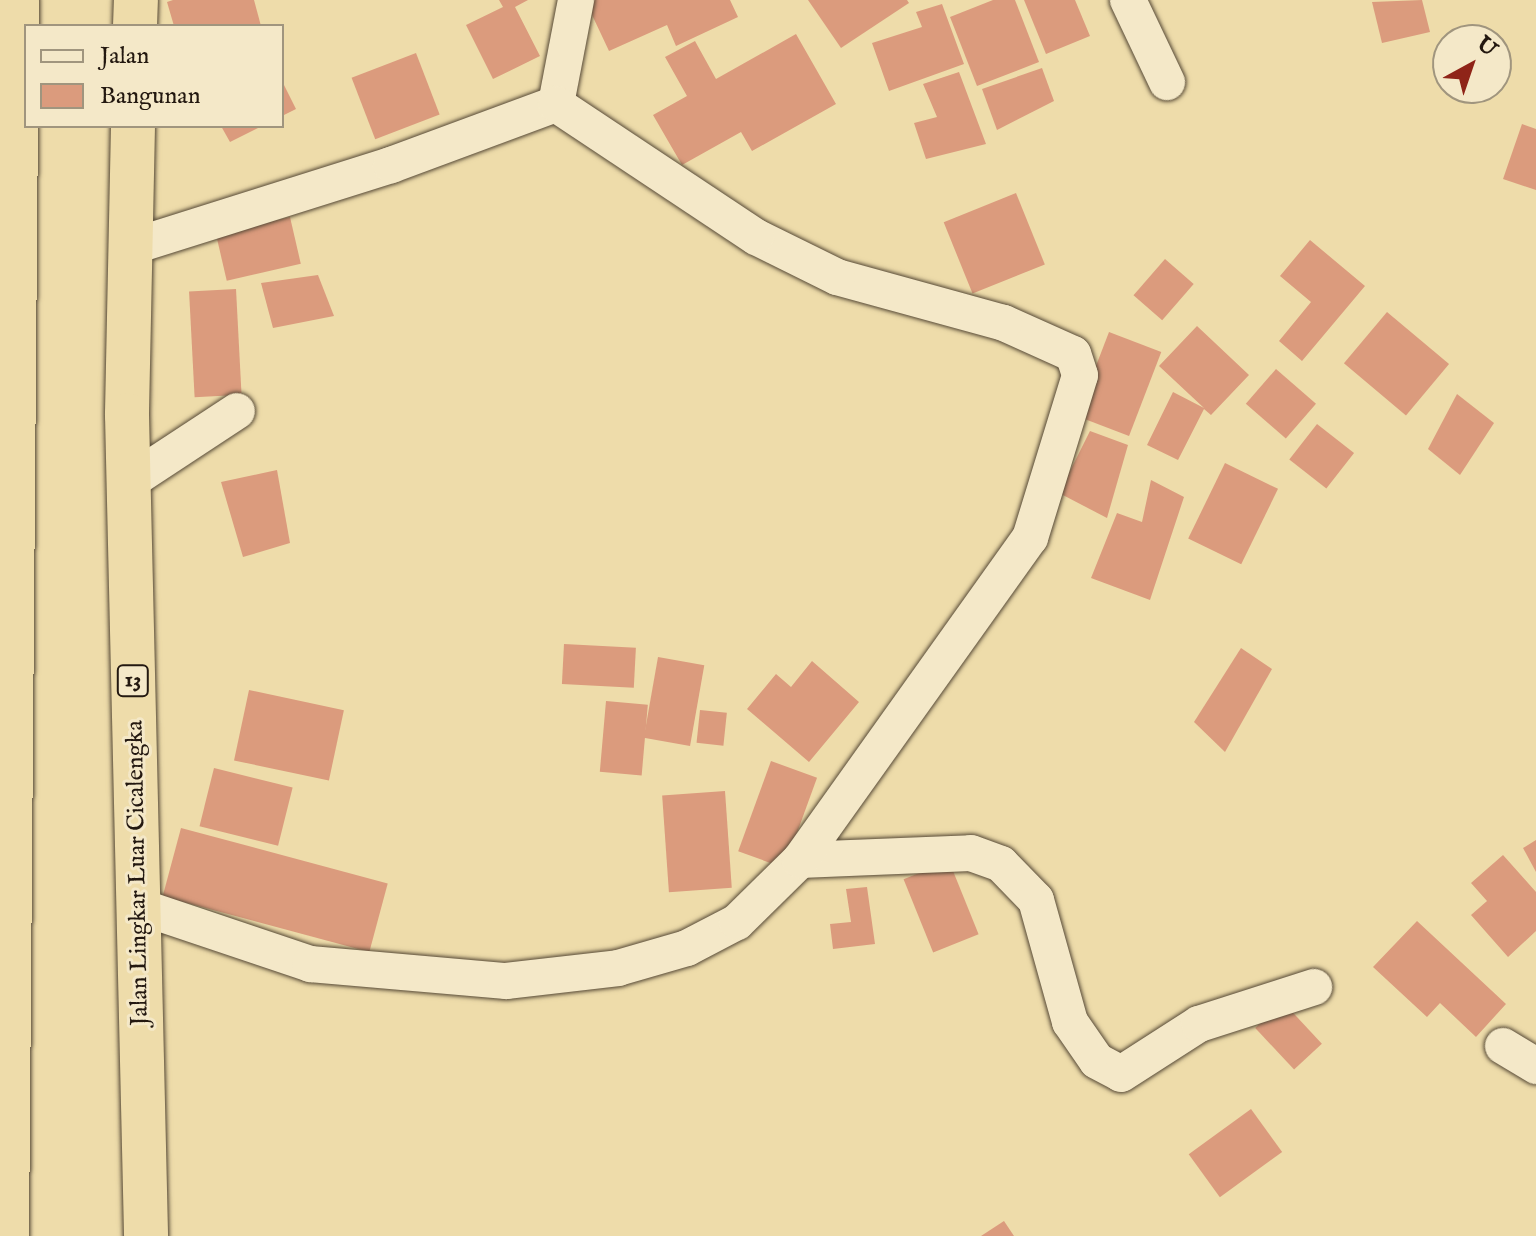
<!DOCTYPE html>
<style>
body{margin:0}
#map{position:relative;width:1536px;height:1236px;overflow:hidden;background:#eedcaa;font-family:"IM FELL English",serif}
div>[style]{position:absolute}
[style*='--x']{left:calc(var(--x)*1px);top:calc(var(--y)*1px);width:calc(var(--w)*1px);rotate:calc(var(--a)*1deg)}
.building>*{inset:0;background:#db9b7d;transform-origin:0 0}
.roads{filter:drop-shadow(0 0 2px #564936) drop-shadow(0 0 2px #564936)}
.street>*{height:36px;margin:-18px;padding:0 18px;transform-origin:18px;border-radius:18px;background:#f4e8c8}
.highway>*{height:44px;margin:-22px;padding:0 22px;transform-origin:22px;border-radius:22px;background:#eedcaa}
span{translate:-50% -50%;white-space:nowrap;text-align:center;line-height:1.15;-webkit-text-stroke:6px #f4e8c8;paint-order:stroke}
.shield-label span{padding:2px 6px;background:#f4e8c8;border:2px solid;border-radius:6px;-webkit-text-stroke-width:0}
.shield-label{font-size:22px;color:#231810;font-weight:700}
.street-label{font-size:24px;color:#231810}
.legend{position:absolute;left:24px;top:24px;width:260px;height:104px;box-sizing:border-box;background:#f4e8c8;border:2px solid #a0957e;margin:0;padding:10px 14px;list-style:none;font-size:24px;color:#231810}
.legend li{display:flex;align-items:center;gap:16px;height:40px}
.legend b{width:40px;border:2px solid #a0957e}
.north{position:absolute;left:1432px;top:24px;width:80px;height:80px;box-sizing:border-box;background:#f4e8c8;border:2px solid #a0957e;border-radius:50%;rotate:40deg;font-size:22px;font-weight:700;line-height:32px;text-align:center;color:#231810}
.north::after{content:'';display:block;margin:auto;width:28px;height:36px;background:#8f2418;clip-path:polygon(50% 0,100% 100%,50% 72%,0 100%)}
</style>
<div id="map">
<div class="building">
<div style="clip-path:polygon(173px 0,254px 0,261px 26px,174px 26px,167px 2px)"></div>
<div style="clip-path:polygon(499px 0,528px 0,515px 7px,540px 56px,493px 79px,466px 25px,503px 7px)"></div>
<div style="clip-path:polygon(585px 0,730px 0,738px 17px,676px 46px,667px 25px,609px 51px)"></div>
<div style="clip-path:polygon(808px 0,907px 0,909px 3px,841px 48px)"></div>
<div style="clip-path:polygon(993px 0,1015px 0,1039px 62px,977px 86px,950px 17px)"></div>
<div style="clip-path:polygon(1024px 0,1075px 0,1090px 36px,1046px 54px)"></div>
<div style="clip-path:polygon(1422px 0,1430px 32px,1382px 43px,1372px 2px)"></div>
<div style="clip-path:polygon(942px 4px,964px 64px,889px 91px,872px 43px,922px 27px,916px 12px)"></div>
<div style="clip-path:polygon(796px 34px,836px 104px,752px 151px,741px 132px,682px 165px,653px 115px,687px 96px,665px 57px,695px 41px,716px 79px)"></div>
<div style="left:416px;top:53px;width:66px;height:69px;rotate:69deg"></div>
<div style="clip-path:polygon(1042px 68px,1054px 101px,997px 130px,982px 89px)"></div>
<div style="clip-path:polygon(959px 72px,986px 144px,926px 159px,914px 123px,937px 117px,923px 84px)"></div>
<div style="clip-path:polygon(282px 81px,296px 109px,282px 116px)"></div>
<div style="clip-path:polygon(1522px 124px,1536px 129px,1536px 190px,1503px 179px)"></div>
<div style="clip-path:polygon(221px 126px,262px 126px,230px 142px)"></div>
<div style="left:1016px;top:193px;width:77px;height:78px;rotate:68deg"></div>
<div style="left:290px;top:217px;width:48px;height:76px;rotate:77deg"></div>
<div style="clip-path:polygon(1310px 240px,1365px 286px,1302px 361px,1279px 341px,1311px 302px,1280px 276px)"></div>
<div style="left:1165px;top:259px;width:38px;height:48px;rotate:41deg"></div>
<div style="clip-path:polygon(318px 275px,334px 316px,273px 328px,261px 283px)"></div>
<div style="left:236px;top:289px;width:106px;height:47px;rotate:87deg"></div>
<div style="left:1387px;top:312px;width:81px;height:67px;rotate:40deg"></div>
<div style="clip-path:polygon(1197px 326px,1249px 375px,1211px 415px,1204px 409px,1178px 460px,1147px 445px,1173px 392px,1204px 408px,1159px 366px)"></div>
<div style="left:1109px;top:332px;width:56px;height:90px;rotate:21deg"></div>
<div style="left:1276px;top:369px;width:53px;height:46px;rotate:41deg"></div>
<div style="clip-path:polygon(1457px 394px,1494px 423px,1460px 475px,1428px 449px)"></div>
<div style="left:1317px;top:424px;width:47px;height:45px;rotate:38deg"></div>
<div style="clip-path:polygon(1090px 431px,1128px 445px,1107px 518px,1059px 493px)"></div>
<div style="left:1225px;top:463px;width:59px;height:84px;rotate:26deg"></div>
<div style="clip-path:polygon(277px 470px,290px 543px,243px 557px,221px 482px)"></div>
<div style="clip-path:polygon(1151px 480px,1184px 497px,1150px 600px,1091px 578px,1117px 513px,1142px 522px)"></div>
<div style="left:564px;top:644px;width:72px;height:40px;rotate:3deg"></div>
<div style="clip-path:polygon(1241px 648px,1272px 669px,1225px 752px,1194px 722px)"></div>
<div style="left:658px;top:657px;width:47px;height:82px;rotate:10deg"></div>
<div style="clip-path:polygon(812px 661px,859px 702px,809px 762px,747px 709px,776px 674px,791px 687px)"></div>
<div style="left:249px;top:690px;width:97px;height:72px;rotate:12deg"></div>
<div style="left:606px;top:701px;width:42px;height:71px;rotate:5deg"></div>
<div style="left:700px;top:710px;width:27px;height:33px;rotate:6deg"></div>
<div style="left:771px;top:761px;width:49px;height:96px;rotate:20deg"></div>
<div style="left:214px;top:768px;width:81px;height:60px;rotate:14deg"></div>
<div style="left:725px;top:791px;width:97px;height:63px;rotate:86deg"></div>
<div style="left:181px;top:828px;width:214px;height:71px;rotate:15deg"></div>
<div style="clip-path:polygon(1536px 840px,1536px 872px,1523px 848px)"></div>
<div style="clip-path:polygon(1503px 855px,1536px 892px,1536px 931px,1508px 957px,1471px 915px,1487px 901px,1471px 883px)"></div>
<div style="left:949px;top:861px;width:79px;height:49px;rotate:68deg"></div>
<div style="clip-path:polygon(867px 887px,875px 944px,833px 949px,830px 924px,851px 922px,846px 889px)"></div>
<div style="clip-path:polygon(1417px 921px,1506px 1004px,1476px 1037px,1440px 1003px,1427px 1017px,1373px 967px)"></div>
<div style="left:1283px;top:1002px;width:57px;height:38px;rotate:47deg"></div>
<div style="left:1251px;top:1109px;width:53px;height:77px;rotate:54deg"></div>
<div style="clip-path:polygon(1004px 1221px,1014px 1236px,981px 1236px)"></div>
</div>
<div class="roads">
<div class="street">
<div style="--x:1128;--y:0;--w:91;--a:64.6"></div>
<div style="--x:556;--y:104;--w:106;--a:-79.1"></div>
<div style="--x:131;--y:247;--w:273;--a:-17.5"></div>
<div style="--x:391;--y:165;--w:176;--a:-20.3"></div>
<div style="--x:129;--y:482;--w:129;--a:-33.3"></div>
<div style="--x:800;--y:860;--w:171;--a:-2.3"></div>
<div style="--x:971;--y:853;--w:32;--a:20"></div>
<div style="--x:1001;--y:864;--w:50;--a:45.8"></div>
<div style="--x:1036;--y:900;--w:127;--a:74.4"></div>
<div style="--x:1070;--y:1022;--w:47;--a:55.3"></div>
<div style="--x:1097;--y:1061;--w:27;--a:28"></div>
<div style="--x:1121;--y:1074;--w:93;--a:-32.7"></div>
<div style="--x:1199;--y:1024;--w:121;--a:-17.8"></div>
<div style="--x:138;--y:906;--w:182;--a:18.6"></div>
<div style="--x:310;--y:964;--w:197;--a:5"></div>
<div style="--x:506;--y:981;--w:113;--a:-6.6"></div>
<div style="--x:618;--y:968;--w:72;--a:-16.2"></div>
<div style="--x:687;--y:948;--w:56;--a:-27.5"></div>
<div style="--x:737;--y:922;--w:88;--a:-44.5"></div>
<div style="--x:800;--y:860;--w:396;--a:-54.5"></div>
<div style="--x:1030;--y:538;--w:170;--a:-72.9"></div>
<div style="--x:1080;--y:375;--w:22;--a:-108"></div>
<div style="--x:1073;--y:354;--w:76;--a:-155.8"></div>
<div style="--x:1004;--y:323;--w:173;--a:-164.6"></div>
<div style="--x:837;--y:277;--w:90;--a:-153.7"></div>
<div style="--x:756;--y:237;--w:240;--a:-146.4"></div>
<div style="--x:1503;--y:1046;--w:39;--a:31"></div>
</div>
<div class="highway">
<div style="--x:135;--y:26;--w:26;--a:-88"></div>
<div style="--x:133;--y:126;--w:289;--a:91.2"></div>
<div style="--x:127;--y:415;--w:821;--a:88.67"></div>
<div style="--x:7;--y:1236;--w:1236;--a:-89.54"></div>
</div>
</div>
<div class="shield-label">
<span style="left:133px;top:681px">13</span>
</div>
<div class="street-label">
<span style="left:138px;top:873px;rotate:-91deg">Jalan Lingkar Luar Cicalengka</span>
</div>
<ul class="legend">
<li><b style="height:10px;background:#f4e8c8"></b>Jalan</li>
<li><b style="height:22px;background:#db9b7d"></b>Bangunan</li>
</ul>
<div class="north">U</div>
</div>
